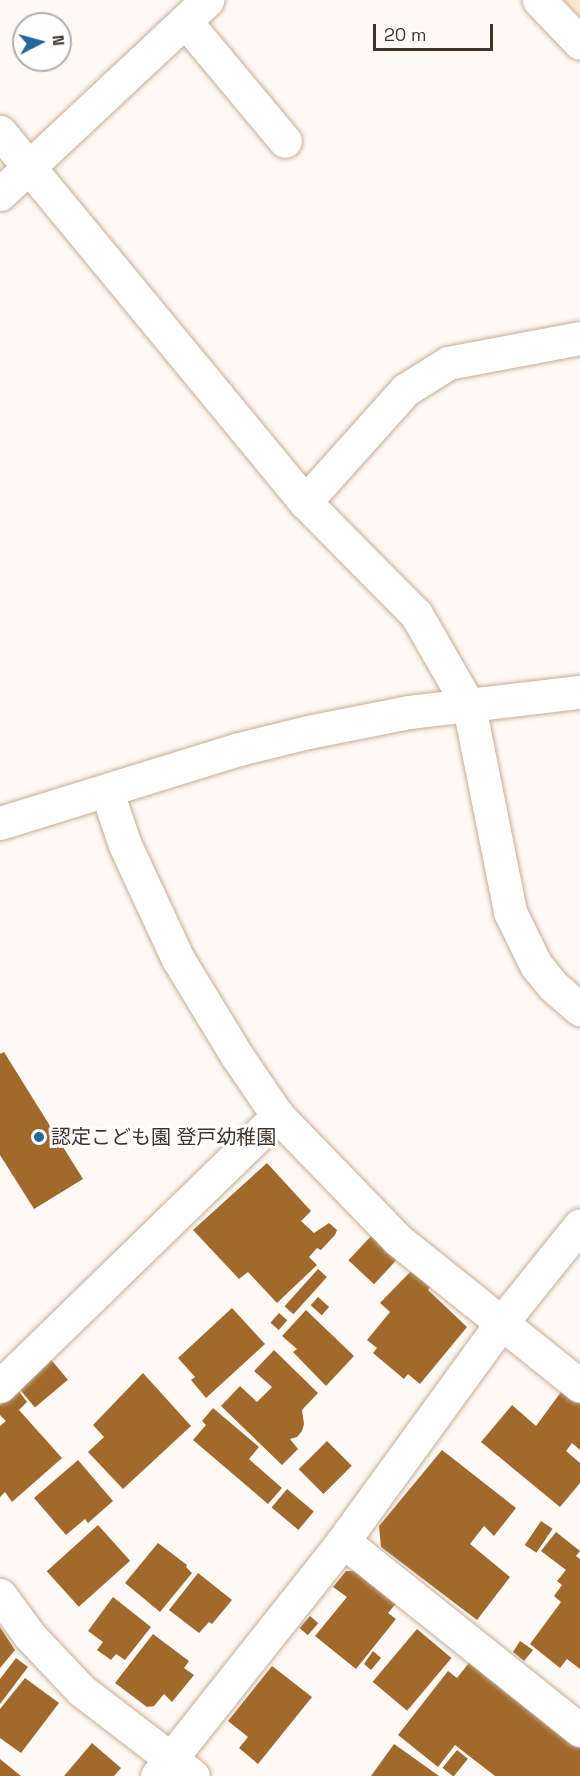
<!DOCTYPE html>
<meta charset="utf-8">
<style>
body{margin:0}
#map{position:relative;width:580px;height:1776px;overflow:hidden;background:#fef9f4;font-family:"Space Grotesk","Noto Sans JP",sans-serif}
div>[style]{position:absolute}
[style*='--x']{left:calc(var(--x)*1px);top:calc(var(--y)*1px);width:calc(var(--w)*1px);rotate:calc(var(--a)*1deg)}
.green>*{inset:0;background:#fee7d2}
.building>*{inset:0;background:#a16a2c;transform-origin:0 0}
.roads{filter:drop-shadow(0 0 2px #c4ad97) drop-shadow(0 0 2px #c4ad97)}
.minor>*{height:33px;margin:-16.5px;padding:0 16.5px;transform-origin:16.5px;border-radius:16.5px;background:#fff}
.dots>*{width:16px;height:16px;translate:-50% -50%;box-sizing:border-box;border:3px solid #fff;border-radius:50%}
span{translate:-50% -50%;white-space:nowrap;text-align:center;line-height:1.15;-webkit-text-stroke:6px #fff;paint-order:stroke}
.poi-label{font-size:20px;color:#3f352c}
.left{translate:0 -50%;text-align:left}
.north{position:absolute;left:12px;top:12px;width:60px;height:60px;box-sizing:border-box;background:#fff;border:2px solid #b2aeab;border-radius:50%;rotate:84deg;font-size:16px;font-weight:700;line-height:24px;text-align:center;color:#3f352c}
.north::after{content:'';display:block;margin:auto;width:21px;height:27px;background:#23679c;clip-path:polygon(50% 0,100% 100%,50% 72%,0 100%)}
.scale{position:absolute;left:373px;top:24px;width:120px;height:27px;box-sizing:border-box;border:3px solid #3f352c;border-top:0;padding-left:8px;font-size:18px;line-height:21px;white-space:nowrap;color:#3f352c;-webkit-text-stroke:4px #fff;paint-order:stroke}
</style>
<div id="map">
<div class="green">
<div style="clip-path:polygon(562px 0,580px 0,580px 18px)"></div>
</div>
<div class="building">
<div style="clip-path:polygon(4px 1052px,83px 1179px,34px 1209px,0 1155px,0 1054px)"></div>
<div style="clip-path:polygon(267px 1163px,311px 1211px,301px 1221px,314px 1233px,329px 1223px,337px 1230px,335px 1235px,321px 1250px,317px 1248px,309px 1257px,317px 1265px,277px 1303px,248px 1272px,239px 1279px,193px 1230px)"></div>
<div style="left:373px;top:1234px;width:35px;height:36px;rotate:43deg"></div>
<div style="clip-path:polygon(414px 1268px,433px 1283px,428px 1290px,467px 1327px,420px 1384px,408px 1374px,404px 1379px,373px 1353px,377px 1348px,367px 1340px,390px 1312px,380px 1303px)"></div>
<div style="left:318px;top:1269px;width:12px;height:50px;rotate:42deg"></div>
<div style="left:318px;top:1297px;width:15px;height:11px;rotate:42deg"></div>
<div style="clip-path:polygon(232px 1308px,265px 1344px,206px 1398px,191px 1380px,195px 1377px,178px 1358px)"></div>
<div style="clip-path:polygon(306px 1310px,354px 1356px,326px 1386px,293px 1352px,297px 1349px,282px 1336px)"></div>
<div style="left:279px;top:1313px;width:11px;height:13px;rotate:41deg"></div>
<div style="clip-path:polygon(274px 1350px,318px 1393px,302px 1410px,304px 1424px,302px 1431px,297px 1437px,290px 1439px,298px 1449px,282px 1465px,221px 1406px,240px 1386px,257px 1402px,272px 1387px,254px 1371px)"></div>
<div style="left:48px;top:1356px;width:31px;height:43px;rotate:50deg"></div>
<div style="clip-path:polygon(143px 1373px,191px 1426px,123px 1489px,88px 1452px,104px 1437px,93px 1425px)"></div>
<div style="clip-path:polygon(564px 1388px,580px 1401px,580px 1450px,572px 1443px,566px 1451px,580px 1463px,580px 1483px,560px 1507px,481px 1442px,512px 1405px,536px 1426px)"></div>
<div style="clip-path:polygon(18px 1390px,27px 1402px,19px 1410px,62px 1458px,12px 1502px,5px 1492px,0 1497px,0 1426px,6px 1421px,0 1415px,0 1405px)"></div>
<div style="clip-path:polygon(213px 1408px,259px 1447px,249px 1459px,282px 1488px,268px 1504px,193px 1440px,206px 1425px,202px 1421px)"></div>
<div style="left:327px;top:1441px;width:35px;height:40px;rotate:45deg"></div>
<div style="clip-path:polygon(442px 1450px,516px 1508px,494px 1536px,484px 1526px,470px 1544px,510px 1577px,477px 1620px,381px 1547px,379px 1526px)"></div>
<div style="clip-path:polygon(78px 1460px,113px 1501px,88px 1523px,85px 1519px,66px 1535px,34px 1498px)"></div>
<div style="left:287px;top:1489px;width:35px;height:24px;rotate:40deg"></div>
<div style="left:541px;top:1521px;width:14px;height:29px;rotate:34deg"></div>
<div style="left:98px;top:1525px;width:48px;height:69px;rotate:48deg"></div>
<div style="clip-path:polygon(556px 1532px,580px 1551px,576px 1556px,580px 1559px,580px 1669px,567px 1659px,560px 1668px,530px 1644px,561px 1602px,554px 1596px,562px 1585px,557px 1581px,566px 1570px,541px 1551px)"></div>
<div style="clip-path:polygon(158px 1543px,187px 1565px,186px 1567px,192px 1573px,160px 1612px,125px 1583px)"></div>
<div style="clip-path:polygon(346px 1571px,355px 1571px,398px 1601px,388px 1613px,396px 1619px,356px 1669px,315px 1636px,347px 1597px,333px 1587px)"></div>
<div style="clip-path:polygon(198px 1573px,232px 1600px,212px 1624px,209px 1622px,199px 1633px,169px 1610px)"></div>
<div style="clip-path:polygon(113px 1597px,151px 1627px,125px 1660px,116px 1654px,111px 1660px,97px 1650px,103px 1642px,88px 1631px)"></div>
<div style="left:310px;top:1616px;width:11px;height:16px;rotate:41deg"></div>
<div style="clip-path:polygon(0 1627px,15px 1650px,0 1668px)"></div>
<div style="left:417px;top:1629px;width:45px;height:69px;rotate:40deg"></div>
<div style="clip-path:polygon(153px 1634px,189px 1661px,184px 1668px,194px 1675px,172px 1702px,164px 1694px,154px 1706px,147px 1707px,115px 1683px)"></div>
<div style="clip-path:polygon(520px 1641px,533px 1650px,524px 1661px,513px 1652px)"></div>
<div style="clip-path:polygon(373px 1651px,381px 1658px,371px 1670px,364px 1664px)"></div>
<div style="clip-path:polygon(16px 1658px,28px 1667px,0 1704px,0 1679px)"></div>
<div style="clip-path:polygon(472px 1659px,580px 1745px,580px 1776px,495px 1776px,455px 1745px,438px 1767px,398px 1735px,448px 1671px,457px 1678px)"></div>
<div style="clip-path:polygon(272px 1666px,312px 1697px,258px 1764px,239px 1748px,248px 1737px,228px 1721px)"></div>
<div style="clip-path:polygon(25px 1678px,59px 1703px,21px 1753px,0 1738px,0 1709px)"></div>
<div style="clip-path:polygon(92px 1743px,121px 1768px,114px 1776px,64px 1776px)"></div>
<div style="clip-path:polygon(394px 1744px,439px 1776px,371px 1776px)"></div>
<div style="left:457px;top:1750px;width:14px;height:23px;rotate:39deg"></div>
<div style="clip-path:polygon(0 1759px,21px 1776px,0 1776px)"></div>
</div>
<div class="roads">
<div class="minor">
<div style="--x:539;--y:0;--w:59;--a:46.4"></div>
<div style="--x:185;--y:21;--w:156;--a:50.2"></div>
<div style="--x:0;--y:132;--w:480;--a:50.5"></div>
<div style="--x:305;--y:502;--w:158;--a:45.3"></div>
<div style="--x:416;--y:614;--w:106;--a:60.1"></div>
<div style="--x:469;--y:706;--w:210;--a:78.7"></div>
<div style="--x:510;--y:912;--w:59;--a:63.9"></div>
<div style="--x:536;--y:965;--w:26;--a:51"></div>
<div style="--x:552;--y:985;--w:37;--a:41"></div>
<div style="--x:0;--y:194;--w:284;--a:-43.1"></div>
<div style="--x:305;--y:502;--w:150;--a:-48.2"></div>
<div style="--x:405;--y:390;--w:51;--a:-32.1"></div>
<div style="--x:448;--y:363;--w:134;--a:-10.7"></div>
<div style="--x:107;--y:792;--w:56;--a:71.2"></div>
<div style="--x:125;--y:845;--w:126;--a:65.1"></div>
<div style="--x:178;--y:959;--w:114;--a:58.7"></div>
<div style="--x:237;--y:1056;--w:73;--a:55.7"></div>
<div style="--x:278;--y:1116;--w:173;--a:45.9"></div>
<div style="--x:398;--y:1240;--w:233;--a:38.7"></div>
<div style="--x:0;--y:823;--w:250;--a:-17.2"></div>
<div style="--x:239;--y:749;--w:71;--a:-13.8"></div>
<div style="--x:308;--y:732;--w:103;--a:-11.2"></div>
<div style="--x:409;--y:712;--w:172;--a:-6.7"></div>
<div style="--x:0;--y:1386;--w:388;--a:-44.2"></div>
<div style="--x:343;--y:1541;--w:303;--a:38.6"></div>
<div style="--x:0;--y:1595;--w:51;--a:53.8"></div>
<div style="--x:30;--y:1636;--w:74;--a:46.6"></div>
<div style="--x:81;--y:1690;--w:141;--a:37.5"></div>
<div style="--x:157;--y:1776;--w:300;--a:-51.6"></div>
<div style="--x:343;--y:1541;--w:271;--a:-54"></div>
<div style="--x:502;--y:1322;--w:124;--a:-51.2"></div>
</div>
</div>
<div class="dots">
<div style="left:39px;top:1137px;background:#23679c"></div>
</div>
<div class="poi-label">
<span class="left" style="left:51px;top:1137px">認定こども園 登戸幼稚園</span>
</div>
<div class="north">N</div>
<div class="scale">20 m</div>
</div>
